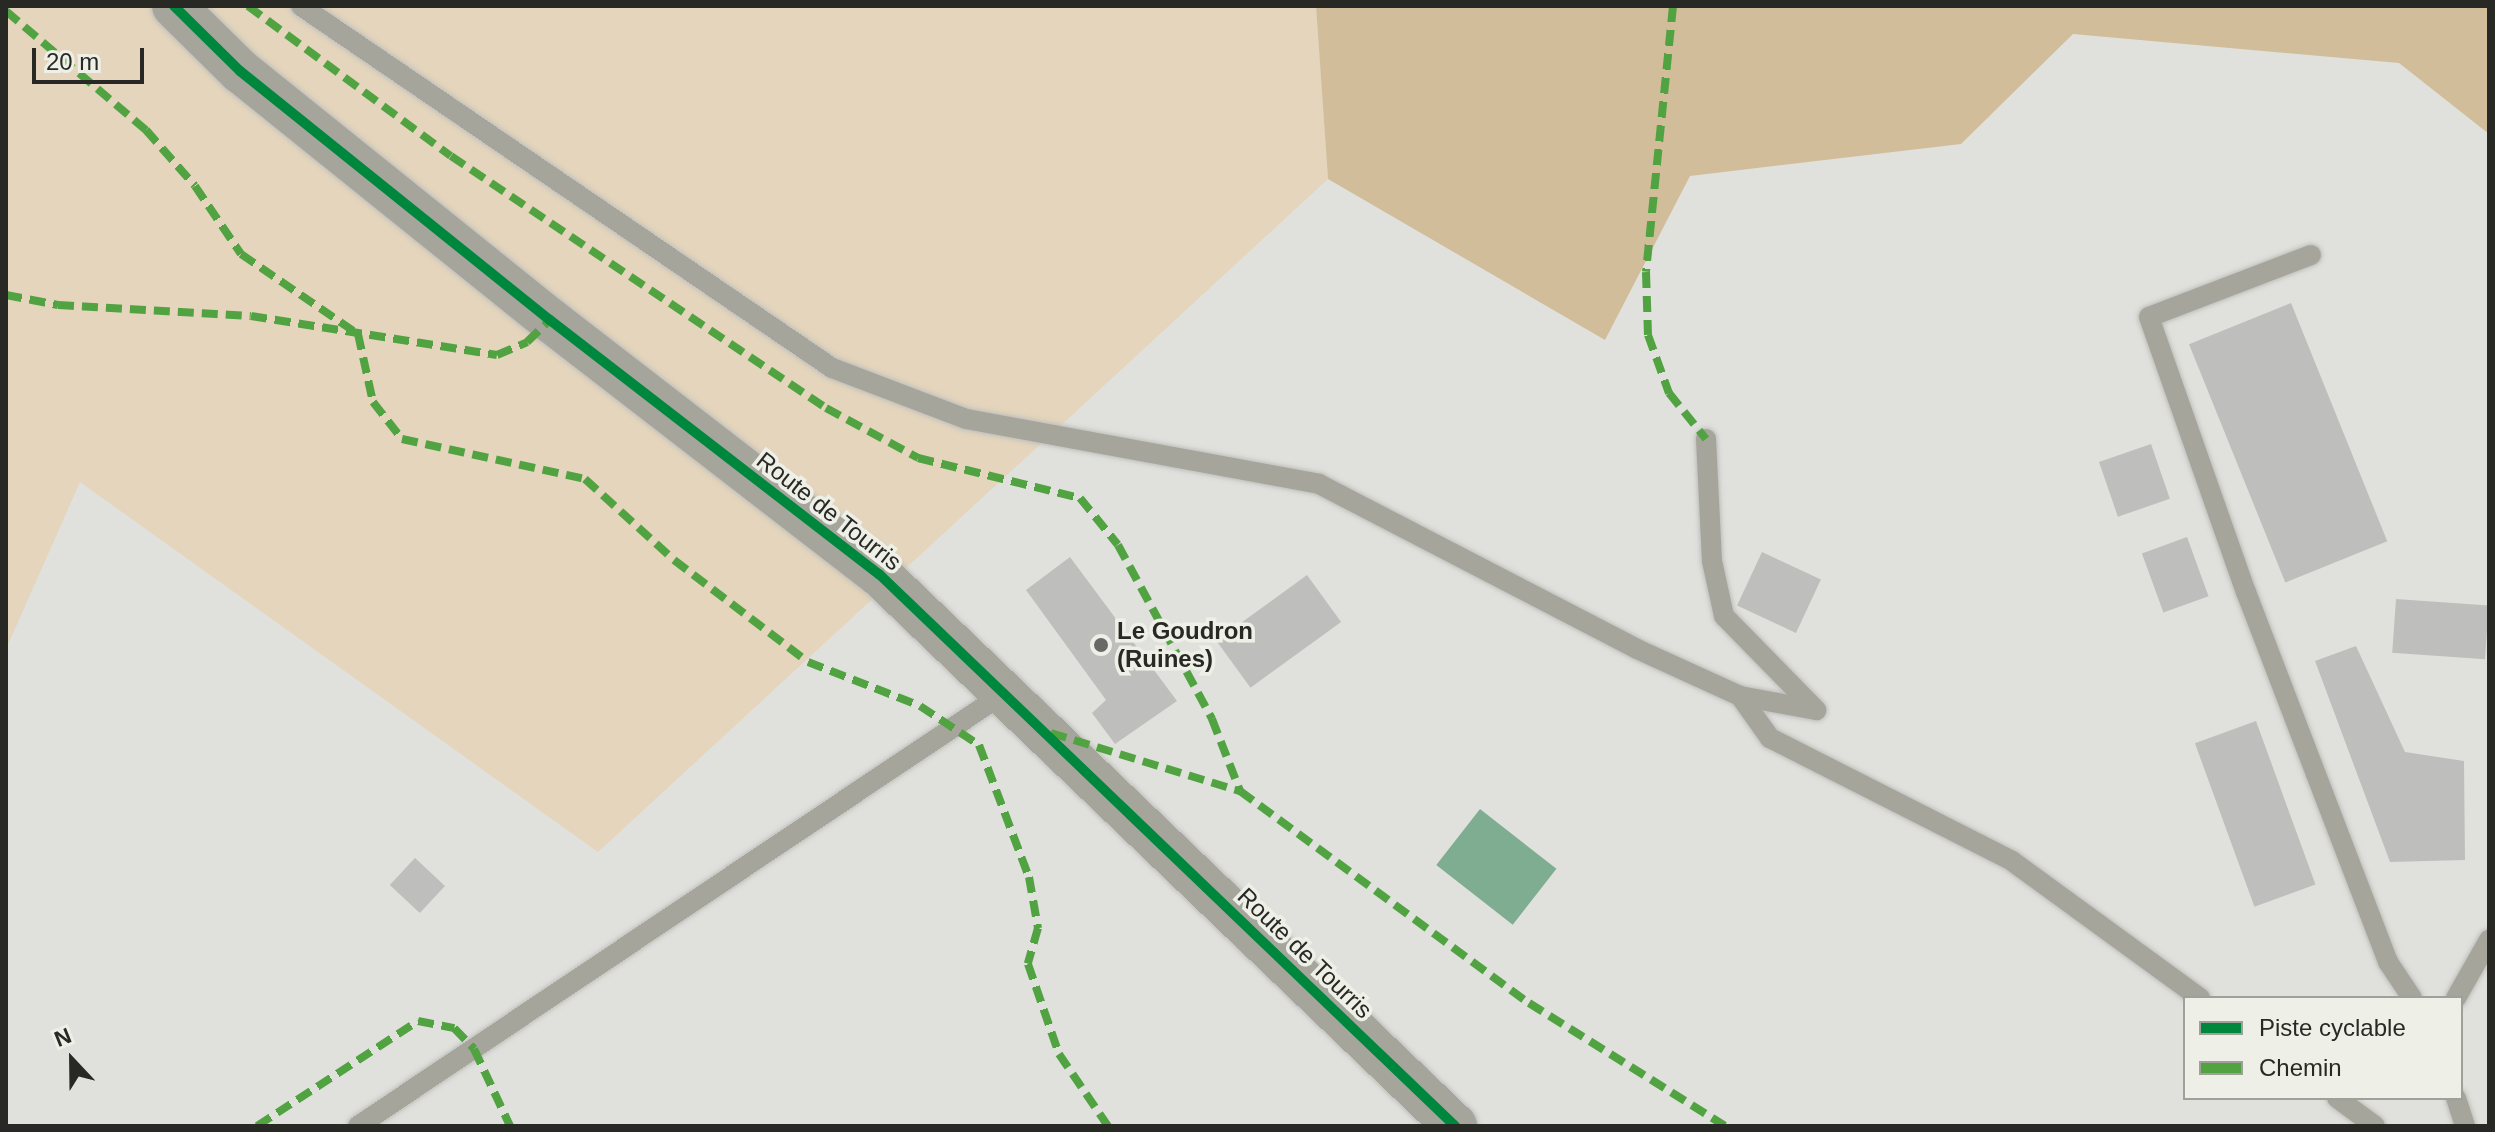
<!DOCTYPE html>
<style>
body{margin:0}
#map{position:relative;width:2495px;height:1132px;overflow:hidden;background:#e0e1dc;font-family:Helvetica,sans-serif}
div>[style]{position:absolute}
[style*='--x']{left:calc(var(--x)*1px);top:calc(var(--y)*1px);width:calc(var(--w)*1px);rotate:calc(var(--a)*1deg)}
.green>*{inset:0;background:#e4d5bc}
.forest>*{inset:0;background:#d2bd9b}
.water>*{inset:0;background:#7fad91;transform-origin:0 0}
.building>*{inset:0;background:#bebfbc;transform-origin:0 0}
.roads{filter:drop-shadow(0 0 2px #bebfbc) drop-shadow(0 0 2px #bebfbc)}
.service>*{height:20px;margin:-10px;padding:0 10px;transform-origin:10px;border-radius:10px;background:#a6a59c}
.tertiary>*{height:44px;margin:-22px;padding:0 22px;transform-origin:22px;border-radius:22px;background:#a6a59c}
.quiet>*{height:8px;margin-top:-4px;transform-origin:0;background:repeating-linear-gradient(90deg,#51a342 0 16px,transparent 0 24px)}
.cycleway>*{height:10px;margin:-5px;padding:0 5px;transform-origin:5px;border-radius:5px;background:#00873e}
.dots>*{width:22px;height:22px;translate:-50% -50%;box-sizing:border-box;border:4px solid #eef0e7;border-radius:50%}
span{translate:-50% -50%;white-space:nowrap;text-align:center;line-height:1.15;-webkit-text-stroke:7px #eef0e7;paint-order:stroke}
.street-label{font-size:24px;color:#282925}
.poi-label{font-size:24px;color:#282925;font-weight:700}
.left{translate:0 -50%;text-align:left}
.frame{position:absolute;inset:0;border:8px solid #282925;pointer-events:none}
.legend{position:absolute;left:2183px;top:996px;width:280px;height:104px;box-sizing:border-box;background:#eef0e7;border:2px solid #9fa099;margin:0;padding:10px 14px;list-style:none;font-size:24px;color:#282925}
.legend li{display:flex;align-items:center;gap:16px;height:40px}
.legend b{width:40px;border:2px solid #9fa099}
.north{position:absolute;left:32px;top:1020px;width:80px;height:80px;-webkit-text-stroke:6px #eef0e7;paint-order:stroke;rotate:338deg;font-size:22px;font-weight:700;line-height:32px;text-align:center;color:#282925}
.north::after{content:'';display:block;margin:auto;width:28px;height:36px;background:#282925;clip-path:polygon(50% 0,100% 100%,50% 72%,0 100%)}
.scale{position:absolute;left:32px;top:48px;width:112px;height:36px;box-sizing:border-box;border:4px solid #282925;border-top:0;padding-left:10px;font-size:24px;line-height:28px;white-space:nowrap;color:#282925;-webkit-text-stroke:6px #eef0e7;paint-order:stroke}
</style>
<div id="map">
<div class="green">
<div style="clip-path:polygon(6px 6px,1316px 6px,1328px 179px,598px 852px,80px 482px,6px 649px)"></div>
</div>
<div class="forest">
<div style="clip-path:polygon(1316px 6px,2489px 6px,2489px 134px,2399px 63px,2073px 34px,1961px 144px,1690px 176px,1605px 340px,1328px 179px)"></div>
</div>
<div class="water">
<div style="left:1480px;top:809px;width:97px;height:71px;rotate:38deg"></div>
</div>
<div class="building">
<div style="left:2291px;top:303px;width:257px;height:110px;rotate:68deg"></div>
<div style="left:2151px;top:444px;width:58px;height:55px;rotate:71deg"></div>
<div style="left:2187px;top:537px;width:63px;height:48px;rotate:70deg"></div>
<div style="left:1762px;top:552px;width:65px;height:59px;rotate:25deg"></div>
<div style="clip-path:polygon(1070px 557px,1177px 701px,1115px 744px,1092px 713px,1106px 700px,1026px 590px)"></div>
<div style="left:1307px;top:575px;width:58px;height:112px;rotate:54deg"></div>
<div style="left:2396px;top:599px;width:93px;height:54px;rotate:4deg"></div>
<div style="clip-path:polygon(2356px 646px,2405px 752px,2464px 761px,2465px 860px,2390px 862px,2315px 661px)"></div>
<div style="left:2256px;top:721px;width:174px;height:65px;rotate:70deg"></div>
<div style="left:415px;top:858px;width:41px;height:37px;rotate:43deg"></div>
</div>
<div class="roads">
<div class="service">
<div style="--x:301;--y:6;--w:643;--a:34.28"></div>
<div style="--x:832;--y:368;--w:143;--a:20.8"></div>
<div style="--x:966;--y:419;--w:359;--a:10.4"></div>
<div style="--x:1319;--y:484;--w:358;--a:27.4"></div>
<div style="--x:1637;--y:649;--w:113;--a:24.5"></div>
<div style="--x:1740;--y:696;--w:52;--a:54.5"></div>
<div style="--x:1770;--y:738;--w:271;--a:26.9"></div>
<div style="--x:2012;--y:861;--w:233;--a:36.1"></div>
<div style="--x:2311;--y:255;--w:173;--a:159.1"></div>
<div style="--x:2149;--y:317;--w:292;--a:70.6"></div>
<div style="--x:2246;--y:592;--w:396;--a:69"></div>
<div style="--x:2388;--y:962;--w:43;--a:56.3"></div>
<div style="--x:1706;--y:439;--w:122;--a:87.2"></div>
<div style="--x:1712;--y:561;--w:56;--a:77.7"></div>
<div style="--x:1724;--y:616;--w:132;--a:45.6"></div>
<div style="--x:1816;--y:710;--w:77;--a:-169.6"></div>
<div style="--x:2456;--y:998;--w:67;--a:-60.4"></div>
<div style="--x:2337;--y:1098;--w:47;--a:36.4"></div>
<div style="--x:2456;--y:1098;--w:29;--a:72"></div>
<div style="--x:358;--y:1126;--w:780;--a:-33.81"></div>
</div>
<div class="tertiary">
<div style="--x:174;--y:6;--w:93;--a:44.6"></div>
<div style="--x:240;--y:71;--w:398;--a:38.8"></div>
<div style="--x:550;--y:320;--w:416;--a:37.7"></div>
<div style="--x:879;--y:574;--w:798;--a:43.78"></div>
</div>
</div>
<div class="quiet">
<div style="--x:248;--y:6;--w:252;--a:36.5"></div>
<div style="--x:451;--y:156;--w:452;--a:33.9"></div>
<div style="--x:826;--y:408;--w:105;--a:28.5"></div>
<div style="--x:918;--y:458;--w:167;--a:13.9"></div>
<div style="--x:1080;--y:498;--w:60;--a:51"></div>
<div style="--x:1118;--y:545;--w:198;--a:61.6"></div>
<div style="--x:1212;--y:719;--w:77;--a:68.7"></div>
<div style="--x:1673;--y:6;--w:267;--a:95.8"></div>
<div style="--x:1646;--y:272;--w:63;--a:88.2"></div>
<div style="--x:1648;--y:335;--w:62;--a:70.1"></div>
<div style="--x:1669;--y:393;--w:59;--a:51.2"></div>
<div style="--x:6;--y:11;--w:184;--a:40.4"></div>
<div style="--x:146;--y:130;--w:74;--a:48.8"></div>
<div style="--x:195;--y:186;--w:82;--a:55.9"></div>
<div style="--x:241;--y:254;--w:142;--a:34.4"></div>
<div style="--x:358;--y:334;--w:70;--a:77.6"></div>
<div style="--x:373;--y:402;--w:47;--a:51.9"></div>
<div style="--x:402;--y:439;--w:187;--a:12.3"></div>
<div style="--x:585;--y:479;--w:120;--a:42.3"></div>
<div style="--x:674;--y:560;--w:168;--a:37.3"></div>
<div style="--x:808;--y:662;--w:120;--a:21.4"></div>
<div style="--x:920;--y:706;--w:71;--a:33.5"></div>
<div style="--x:979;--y:745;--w:141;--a:69.3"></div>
<div style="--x:1029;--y:877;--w:52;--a:80"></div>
<div style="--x:1038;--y:928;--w:37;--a:106"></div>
<div style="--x:1028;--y:964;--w:95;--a:71"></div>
<div style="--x:1059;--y:1054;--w:87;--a:55.8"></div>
<div style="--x:6;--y:295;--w:53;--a:10.9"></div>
<div style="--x:58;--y:305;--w:193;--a:3.3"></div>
<div style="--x:251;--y:316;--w:249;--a:9"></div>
<div style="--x:497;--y:355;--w:33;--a:-23"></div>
<div style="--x:527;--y:342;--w:32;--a:-44"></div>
<div style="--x:1051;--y:733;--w:198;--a:17.1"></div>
<div style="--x:1240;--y:791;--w:358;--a:36.3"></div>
<div style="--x:1529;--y:1003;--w:231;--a:32.1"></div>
<div style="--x:257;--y:1126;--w:192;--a:-33.1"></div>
<div style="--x:418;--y:1021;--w:37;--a:11"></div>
<div style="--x:454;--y:1028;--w:29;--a:46"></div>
<div style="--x:474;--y:1049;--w:85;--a:64.9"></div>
</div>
<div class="cycleway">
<div style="--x:174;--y:6;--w:93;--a:44.6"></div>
<div style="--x:240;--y:71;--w:398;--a:38.8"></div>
<div style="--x:550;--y:320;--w:416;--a:37.7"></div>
<div style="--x:879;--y:574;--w:798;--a:43.78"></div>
</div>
<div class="dots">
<div style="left:1101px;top:645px;background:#686965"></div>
</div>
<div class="street-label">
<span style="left:829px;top:511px;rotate:38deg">Route de Tourris</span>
<span style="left:1305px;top:953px;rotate:44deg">Route de Tourris</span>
</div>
<div class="poi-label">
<span class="left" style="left:1117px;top:645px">Le Goudron<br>(Ruines)</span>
</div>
<div class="frame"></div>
<ul class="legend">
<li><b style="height:10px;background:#00873e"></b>Piste cyclable</li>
<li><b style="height:10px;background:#51a342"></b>Chemin</li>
</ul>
<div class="north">N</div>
<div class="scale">20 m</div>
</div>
